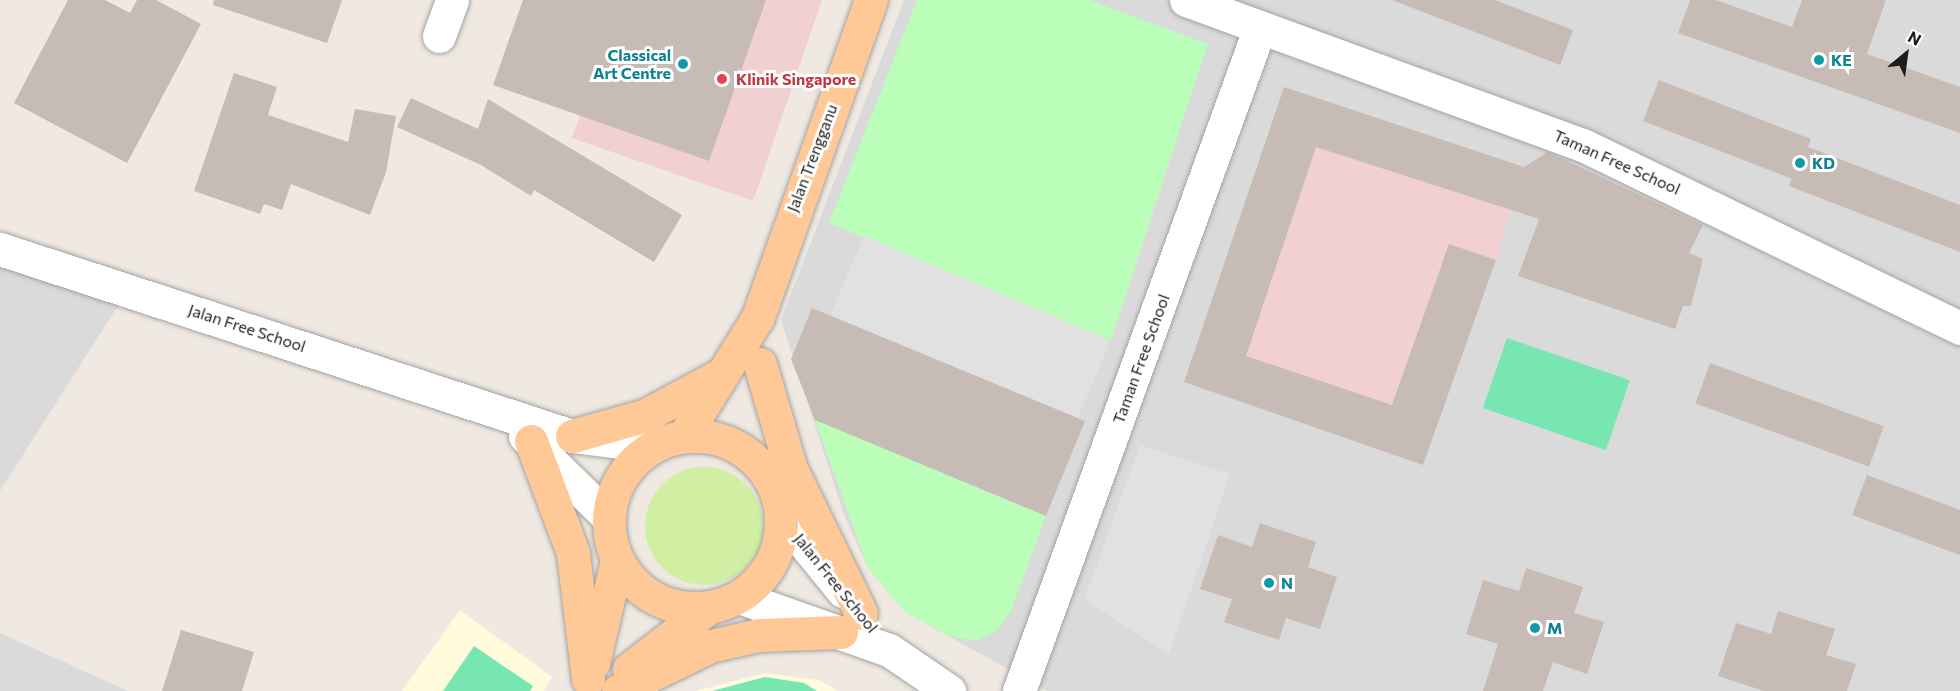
<!DOCTYPE html>
<style>
body{margin:0}
#map{position:relative;width:1960px;height:691px;overflow:hidden;background:#efe9e2;font-family:Commissioner,sans-serif}
div>[style]{position:absolute}
[style*='--x']{left:calc(var(--x)*1px);top:calc(var(--y)*1px);width:calc(var(--w)*1px);rotate:calc(var(--a)*1deg)}
.residential>*{inset:0;background:#dbdada}
.commercial>*{inset:0;background:#f2cfd1}
.education>*{inset:0;background:#fffbdb}
.grass>*{inset:0;background:#d0efa3}
.round{border-radius:50%}
.park>*{inset:0;background:#bbfeba}
.pitch>*{inset:0;background:#78e6b0;transform-origin:0 0}
.parking>*{inset:0;background:#e1e1e1;transform-origin:0 0}
.building>*{inset:0;background:#c7bbb5;transform-origin:0 0}
.roads{filter:drop-shadow(0 0 2px #a4a4a4) drop-shadow(0 0 2px #a4a4a4)}
.minor>*{height:33px;margin:-16.5px;padding:0 16.5px;transform-origin:16.5px;border-radius:16.5px;background:#fff}
.major>*{height:33px;margin:-16.5px;padding:0 16.5px;transform-origin:16.5px;border-radius:16.5px;background:#ffc897}
.major>.ring{margin:-16.5px;padding:0;box-sizing:content-box;background:none;border:33px solid #ffc897;border-radius:50%}
.dots>*{width:16px;height:16px;translate:-50% -50%;box-sizing:border-box;border:3px solid #fff;border-radius:50%}
span{translate:-50% -50%;white-space:nowrap;text-align:center;line-height:1.15;-webkit-text-stroke:6px #fff;paint-order:stroke}
.culture-label{font-size:16px;color:#0d838f;font-weight:700}
.right{translate:-100% -50%;text-align:right}
.left{translate:0 -50%;text-align:left}
.health-label{font-size:16px;color:#be3a42;font-weight:700}
.street-label{font-size:16px;color:#1d1d1d}
.north{position:absolute;left:1876px;top:24px;width:60px;height:60px;-webkit-text-stroke:4px #fff;paint-order:stroke;rotate:29deg;font-size:16px;font-weight:700;line-height:24px;text-align:center;color:#1d1d1d}
.north::after{content:'';display:block;margin:auto;width:21px;height:27px;background:#1d1d1d;clip-path:polygon(50% 0,100% 100%,50% 72%,0 100%)}
</style>
<div id="map">
<div class="residential">
<div style="clip-path:polygon(904px 0,1960px 0,1960px 691px,1047px 691px,905px 612px,868px 568px,844px 515px,781px 320px)"></div>
<div style="clip-path:polygon(0 249px,128px 290px,0 491px)"></div>
<div style="clip-path:polygon(0 633px,128px 691px,0 691px)"></div>
</div>
<div class="commercial">
<div style="clip-path:polygon(622px 0,822px 0,753px 201px,572px 138px)"></div>
<div style="clip-path:polygon(1316px 147px,1511px 210px,1496px 260px,1449px 244px,1392px 405px,1245px 356px)"></div>
</div>
<div class="education">
<div style="clip-path:polygon(460px 610px,552px 677px,544px 691px,402px 691px)"></div>
<div style="clip-path:polygon(765px 673px,819px 680px,838px 691px,696px 691px)"></div>
</div>
<div class="grass">
<div class="round" style="left:645px;top:467px;width:118px;height:118px"></div>
</div>
<div class="park">
<div style="clip-path:polygon(917px 0,1089px 0,1208px 44px,1111px 340px,829px 223px)"></div>
<div style="clip-path:polygon(815px 420px,1046px 516px,1010px 613px,995px 632px,975px 641px,950px 636px,905px 612px,868px 568px)"></div>
</div>
<div class="pitch">
<div style="left:1507px;top:338px;width:130px;height:74px;rotate:19deg"></div>
<div style="clip-path:polygon(474px 646px,533px 686px,530px 691px,443px 691px)"></div>
<div style="clip-path:polygon(765px 677px,804px 683px,817px 691px,712px 691px)"></div>
</div>
<div class="parking">
<div style="left:864px;top:236px;width:268px;height:86px;rotate:23deg"></div>
<div style="clip-path:polygon(1140px 445px,1230px 474px,1169px 654px,1084px 600px)"></div>
</div>
<div class="building">
<div style="clip-path:polygon(68px 0,105px 0,130px 13px,137px 0,156px 0,201px 24px,127px 163px,14px 103px)"></div>
<div style="clip-path:polygon(214px 0,342px 0,327px 43px,213px 5px)"></div>
<div style="clip-path:polygon(523px 0,766px 0,709px 161px,493px 85px)"></div>
<div style="clip-path:polygon(1392px 0,1495px 0,1573px 30px,1560px 65px)"></div>
<div style="clip-path:polygon(1690px 0,1716px 0,1792px 27px,1802px 0,1886px 0,1867px 54px,1960px 87px,1960px 133px,1678px 33px)"></div>
<div style="clip-path:polygon(234px 73px,277px 87px,268px 115px,348px 142px,355px 109px,396px 116px,386px 172px,370px 215px,291px 184px,282px 210px,264px 204px,260px 214px,194px 191px)"></div>
<div style="clip-path:polygon(1659px 80px,1811px 139px,1808px 147px,1960px 205px,1960px 252px,1789px 186px,1792px 179px,1643px 121px)"></div>
<div style="clip-path:polygon(1284px 87px,1524px 167px,1548px 152px,1703px 225px,1689px 253px,1703px 259px,1691px 306px,1683px 306px,1675px 329px,1518px 276px,1539px 219px,1316px 147px,1246px 356px,1392px 405px,1449px 244px,1496px 260px,1423px 465px,1184px 382px)"></div>
<div style="clip-path:polygon(411px 98px,478px 129px,488px 99px,682px 215px,654px 262px,534px 190px,531px 196px,481px 165px,397px 127px)"></div>
<div style="clip-path:polygon(812px 308px,1085px 421px,1046px 516px,815px 420px,791px 359px)"></div>
<div style="left:1710px;top:363px;width:185px;height:43px;rotate:20deg"></div>
<div style="clip-path:polygon(1867px 475px,1960px 510px,1960px 555px,1852px 515px)"></div>
<div style="clip-path:polygon(1260px 523px,1316px 542px,1308px 567px,1337px 577px,1320px 629px,1286px 618px,1279px 640px,1224px 622px,1232px 599px,1200px 589px,1218px 535px,1252px 547px)"></div>
<div style="clip-path:polygon(1526px 568px,1583px 587px,1574px 613px,1604px 622px,1587px 674px,1553px 662px,1543px 691px,1483px 691px,1498px 644px,1466px 634px,1483px 580px,1519px 591px)"></div>
<div style="clip-path:polygon(1778px 611px,1835px 629px,1826px 655px,1856px 664px,1847px 691px,1764px 691px,1718px 676px,1736px 623px,1771px 634px)"></div>
<div style="clip-path:polygon(181px 630px,254px 652px,242px 691px,162px 691px)"></div>
</div>
<div class="roads">
<div class="minor">
<div style="--x:1186;--y:0;--w:423;--a:20.1"></div>
<div style="--x:1583;--y:145;--w:419;--a:25.9"></div>
<div style="--x:439;--y:36;--w:38;--a:-70"></div>
<div style="--x:0;--y:249;--w:602;--a:18.1"></div>
<div style="--x:572;--y:436;--w:81;--a:7.1"></div>
<div style="--x:525;--y:436;--w:116;--a:44.3"></div>
<div style="--x:782;--y:516;--w:97;--a:50.9"></div>
<div style="--x:739;--y:597;--w:159;--a:19.5"></div>
<div style="--x:889;--y:650;--w:73;--a:34.3"></div>
<div style="--x:1019;--y:691;--w:706;--a:-70.05"></div>
</div>
<div class="major">
<div style="--x:760;--y:364;--w:109;--a:73.6"></div>
<div style="--x:791;--y:469;--w:160;--a:64.1"></div>
<div class="ring" style="left:609px;top:436px;width:139px;height:139px"></div>
<div style="--x:572;--y:436;--w:77;--a:-15.8"></div>
<div style="--x:646;--y:415;--w:82;--a:-28.4"></div>
<div style="--x:684;--y:436;--w:140;--a:-58.1"></div>
<div style="--x:758;--y:317;--w:337;--a:-70.4"></div>
<div style="--x:531;--y:441;--w:120;--a:69.4"></div>
<div style="--x:573;--y:553;--w:127;--a:83.2"></div>
<div style="--x:593;--y:663;--w:105;--a:-76.8"></div>
<div style="--x:629;--y:669;--w:100;--a:-37.7"></div>
<div style="--x:618;--y:691;--w:102;--a:-26.1"></div>
<div style="--x:710;--y:646;--w:50;--a:-12.7"></div>
<div style="--x:759;--y:635;--w:82;--a:-2.1"></div>
</div>
</div>
<div class="dots">
<div style="left:1819px;top:60px;background:#0f9aa8"></div>
<div style="left:683px;top:64px;background:#0f9aa8"></div>
<div style="left:722px;top:79px;background:#e0444e"></div>
<div style="left:1800px;top:163px;background:#0f9aa8"></div>
<div style="left:1269px;top:583px;background:#0f9aa8"></div>
<div style="left:1535px;top:628px;background:#0f9aa8"></div>
</div>
<div class="culture-label">
<span class="right" style="left:671px;top:64px">Classical<br>Art Centre</span>
<span class="left" style="left:1831px;top:60px">KE</span>
<span class="left" style="left:1812px;top:163px">KD</span>
<span class="left" style="left:1281px;top:583px">N</span>
<span class="left" style="left:1547px;top:628px">M</span>
</div>
<div class="health-label">
<span class="left" style="left:736px;top:79px">Klinik Singapore</span>
</div>
<div class="street-label">
<span style="left:812px;top:158px;rotate:-69deg">Jalan Trengganu</span>
<span style="left:1617px;top:162px;rotate:24deg">Taman Free School</span>
<span style="left:247px;top:328px;rotate:18deg">Jalan Free School</span>
<span style="left:1141px;top:359px;rotate:-70deg">Taman Free School</span>
<span style="left:836px;top:583px;rotate:51deg">Jalan Free School</span>
</div>
<div class="north">N</div>
</div>
